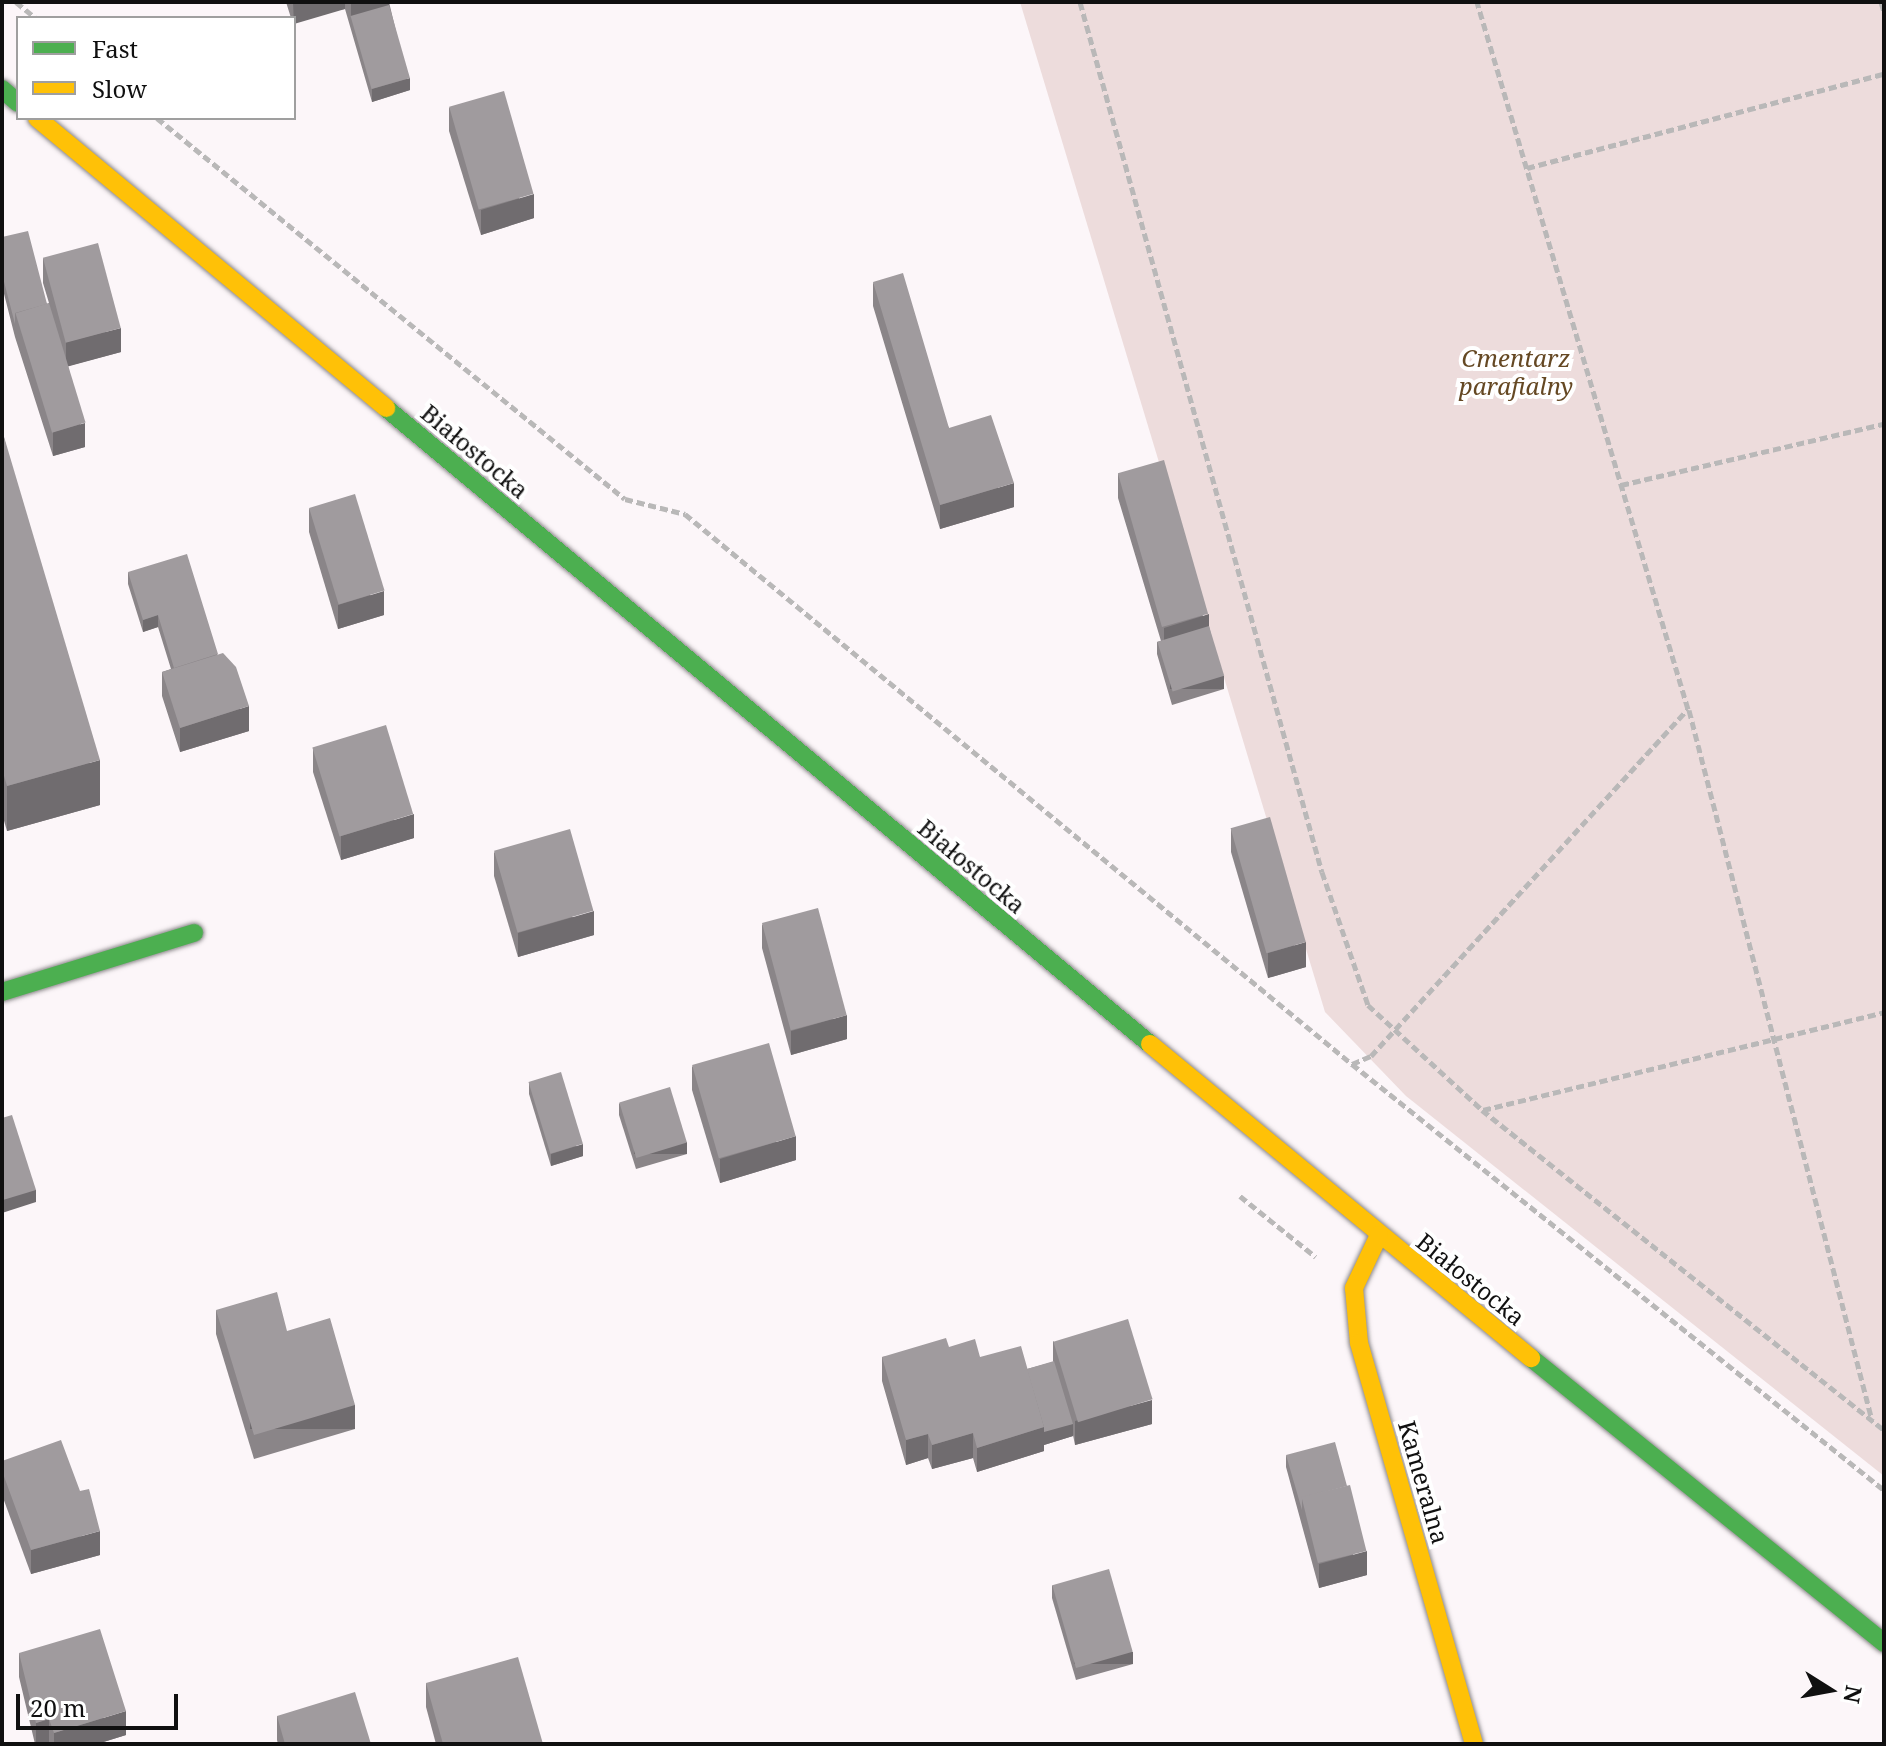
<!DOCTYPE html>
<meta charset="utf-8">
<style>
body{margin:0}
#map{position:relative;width:1886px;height:1746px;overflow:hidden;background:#fcf6f9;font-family:"Noto Serif",serif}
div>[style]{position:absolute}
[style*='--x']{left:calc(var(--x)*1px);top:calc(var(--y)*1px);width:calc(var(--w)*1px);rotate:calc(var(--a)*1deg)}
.cemetery>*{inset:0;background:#eddcdc}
.path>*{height:5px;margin-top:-2.5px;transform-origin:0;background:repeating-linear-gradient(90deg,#b9b8b8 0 8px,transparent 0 12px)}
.roads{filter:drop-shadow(0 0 2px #8d8a8c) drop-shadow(0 0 2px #8d8a8c)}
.fast>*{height:18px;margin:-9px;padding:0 9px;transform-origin:9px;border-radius:9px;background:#4caf50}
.slow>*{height:18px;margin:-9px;padding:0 9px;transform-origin:9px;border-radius:9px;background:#ffc107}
.wall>*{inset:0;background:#8a8588}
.shaded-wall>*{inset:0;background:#706c6f;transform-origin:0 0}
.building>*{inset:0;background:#a09b9e;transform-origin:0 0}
span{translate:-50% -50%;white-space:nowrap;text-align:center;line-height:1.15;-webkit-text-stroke:8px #fff;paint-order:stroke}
.park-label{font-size:24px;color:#654823;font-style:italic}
.street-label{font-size:24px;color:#101010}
.frame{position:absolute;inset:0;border:4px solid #101010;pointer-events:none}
.legend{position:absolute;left:16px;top:16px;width:280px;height:104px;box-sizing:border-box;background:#fff;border:2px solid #9f9f9f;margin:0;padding:10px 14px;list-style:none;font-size:24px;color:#101010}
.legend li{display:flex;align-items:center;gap:16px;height:40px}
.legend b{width:40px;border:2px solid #9f9f9f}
.north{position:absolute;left:1790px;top:1650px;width:80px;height:80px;-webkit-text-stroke:6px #fff;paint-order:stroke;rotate:101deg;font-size:22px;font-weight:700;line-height:32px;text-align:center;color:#101010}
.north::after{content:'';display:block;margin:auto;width:28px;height:36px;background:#101010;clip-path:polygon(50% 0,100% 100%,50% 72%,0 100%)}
.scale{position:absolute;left:16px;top:1694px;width:162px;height:36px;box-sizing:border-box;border:4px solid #101010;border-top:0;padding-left:10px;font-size:24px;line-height:28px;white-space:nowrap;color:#101010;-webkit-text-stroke:6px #fff;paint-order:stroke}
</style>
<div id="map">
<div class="cemetery">
<div style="clip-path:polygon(1020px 2px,1884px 2px,1884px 1476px,1406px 1096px,1325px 1012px)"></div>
</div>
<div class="path">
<div style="--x:16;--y:2;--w:26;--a:39"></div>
<div style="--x:1080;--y:2;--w:903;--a:74.46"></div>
<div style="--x:1322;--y:872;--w:141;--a:70.9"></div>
<div style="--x:1368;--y:1005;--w:155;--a:42.6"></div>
<div style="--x:1482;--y:1110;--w:514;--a:38.52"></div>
<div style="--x:1881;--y:2;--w:10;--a:73"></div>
<div style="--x:157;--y:118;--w:603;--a:39.15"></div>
<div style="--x:625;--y:499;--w:62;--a:14"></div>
<div style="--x:685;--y:514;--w:865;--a:39.51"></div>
<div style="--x:1352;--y:1064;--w:682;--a:38.69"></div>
<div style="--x:1527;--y:168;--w:369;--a:-14.8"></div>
<div style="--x:1621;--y:485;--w:270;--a:-13.1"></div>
<div style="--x:1689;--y:710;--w:733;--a:75.55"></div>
<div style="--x:1352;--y:1064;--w:21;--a:-23"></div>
<div style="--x:1371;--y:1056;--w:470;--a:-47.6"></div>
<div style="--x:1688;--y:709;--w:738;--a:-106.62"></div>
<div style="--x:1483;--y:1110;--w:413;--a:-13.7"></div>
<div style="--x:1240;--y:1196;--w:97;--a:38.8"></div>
</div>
<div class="roads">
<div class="fast">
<div style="--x:2;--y:89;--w:21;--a:41"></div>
<div style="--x:386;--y:408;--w:994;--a:39.78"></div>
<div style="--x:2;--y:992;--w:201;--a:-17.1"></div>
<div style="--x:1531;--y:1358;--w:454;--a:38.9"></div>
</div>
<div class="slow">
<div style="--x:37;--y:118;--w:454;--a:39.7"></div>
<div style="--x:1150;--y:1044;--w:494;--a:39.5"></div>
<div style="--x:1379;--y:1235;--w:59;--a:115.3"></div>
<div style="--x:1354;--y:1288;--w:55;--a:84.8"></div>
<div style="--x:1359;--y:1343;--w:417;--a:74"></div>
</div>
</div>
<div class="wall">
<div style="clip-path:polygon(286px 2px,389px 2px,410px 90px,372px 102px,345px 9px,291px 18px)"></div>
<div style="clip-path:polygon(449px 107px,534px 218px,481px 235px,449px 131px)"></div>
<div style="clip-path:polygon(2px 237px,47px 304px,49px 303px,43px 283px,43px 258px,121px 352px,68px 366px,85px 447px,53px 456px,15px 337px,2px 286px)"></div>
<div style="clip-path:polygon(873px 282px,949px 428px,1014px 507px,940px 529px,873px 306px)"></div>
<div style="clip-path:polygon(2px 430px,100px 805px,7px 831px,2px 814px)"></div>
<div style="clip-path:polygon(1118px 473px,1209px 626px,1224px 689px,1172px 705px,1157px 654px,1157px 642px,1161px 641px,1118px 498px)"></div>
<div style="clip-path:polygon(309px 508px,384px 615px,338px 629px,309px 532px)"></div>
<div style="clip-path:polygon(128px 572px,218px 655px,249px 731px,180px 752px,162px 696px,162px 672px,171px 669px,158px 627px,143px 632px,128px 584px)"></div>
<div style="clip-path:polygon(313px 748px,414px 838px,341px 860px,313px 772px)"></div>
<div style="clip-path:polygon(1231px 828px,1306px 967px,1268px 978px,1231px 852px)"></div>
<div style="clip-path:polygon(494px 852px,594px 935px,518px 957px,494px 876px)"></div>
<div style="clip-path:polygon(762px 924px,847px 1039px,791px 1055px,762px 948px)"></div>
<div style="clip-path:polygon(692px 1066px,796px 1160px,720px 1183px,692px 1090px)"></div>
<div style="clip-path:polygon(529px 1082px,583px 1156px,551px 1166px,529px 1094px)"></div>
<div style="clip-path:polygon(619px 1103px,687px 1154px,636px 1169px,619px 1115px)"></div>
<div style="clip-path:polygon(216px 1310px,355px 1429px,254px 1459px,216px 1334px)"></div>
<div style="clip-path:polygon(1053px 1341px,1152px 1424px,1075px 1445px,1073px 1435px,1073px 1436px,1044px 1445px,1044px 1451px,977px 1472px,973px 1458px,932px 1469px,928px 1458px,906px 1465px,882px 1381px,882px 1357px,949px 1347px,980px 1357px,1027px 1369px,1053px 1362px)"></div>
<div style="clip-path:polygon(1286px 1455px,1367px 1575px,1319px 1588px,1286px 1467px)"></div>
<div style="clip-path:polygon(2px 1461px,100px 1555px,31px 1574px,2px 1495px)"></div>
<div style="clip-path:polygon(1052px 1585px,1133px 1664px,1076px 1680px,1052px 1598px)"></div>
<div style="clip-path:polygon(19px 1653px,126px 1735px,97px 1744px,50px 1744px,49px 1743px,35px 1744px,19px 1677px)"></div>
<div style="clip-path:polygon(426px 1683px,543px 1744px,436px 1744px,426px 1707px)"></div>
<div style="clip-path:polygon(277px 1716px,371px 1744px,278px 1744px,277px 1740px)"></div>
</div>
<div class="shaded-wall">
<div style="clip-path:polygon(293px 2px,345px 2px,345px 9px,294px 24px)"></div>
<div style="clip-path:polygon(360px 2px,389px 2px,389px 18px,351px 16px,351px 4px)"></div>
<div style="clip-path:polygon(410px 78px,410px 90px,372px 102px,372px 89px)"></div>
<div style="clip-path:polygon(534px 194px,534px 218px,481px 235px,481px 210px)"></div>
<div style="clip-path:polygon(121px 328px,121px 352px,66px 367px,66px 342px)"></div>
<div style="clip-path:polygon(85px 423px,85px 447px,53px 456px,53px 432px)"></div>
<div style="clip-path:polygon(1014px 483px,1014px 507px,940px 529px,940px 505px)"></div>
<div style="clip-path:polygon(384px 591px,384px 615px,338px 629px,338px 605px)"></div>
<div style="clip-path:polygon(1209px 614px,1209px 638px,1164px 652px,1164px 628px)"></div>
<div style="clip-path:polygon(158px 615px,158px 627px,143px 632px,143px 620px)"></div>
<div style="left:1224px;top:676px;width:13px;height:54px;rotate:90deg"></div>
<div style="clip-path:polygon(249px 706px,249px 731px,180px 752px,180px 728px)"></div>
<div style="clip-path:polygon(100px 760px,100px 805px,7px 831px,7px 786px)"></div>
<div style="clip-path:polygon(414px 814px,414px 838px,341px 860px,341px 836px)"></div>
<div style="clip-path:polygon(594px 911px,594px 935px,518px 957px,518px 933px)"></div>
<div style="clip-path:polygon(1306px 942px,1306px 967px,1268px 978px,1268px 953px)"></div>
<div style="clip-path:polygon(847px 1015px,847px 1039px,791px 1055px,791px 1031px)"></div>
<div style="clip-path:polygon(796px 1136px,796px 1160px,720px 1183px,720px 1159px)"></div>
<div style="left:687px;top:1142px;width:12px;height:53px;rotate:90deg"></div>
<div style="clip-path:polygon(583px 1144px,583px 1156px,551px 1166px,551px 1154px)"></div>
<div style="clip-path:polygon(2px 1189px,36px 1190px,36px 1202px,2px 1213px)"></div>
<div style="clip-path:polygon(1152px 1400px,1152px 1424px,1075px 1445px,1075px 1421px)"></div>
<div style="left:355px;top:1405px;width:24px;height:105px;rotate:90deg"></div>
<div style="clip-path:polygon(1073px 1424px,1073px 1436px,1044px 1445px,1044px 1451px,977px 1472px,977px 1448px,1044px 1427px)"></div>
<div style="clip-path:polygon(973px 1433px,973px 1458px,932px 1469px,932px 1445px)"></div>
<div style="clip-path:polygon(928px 1434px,928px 1458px,906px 1465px,906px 1440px)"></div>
<div style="clip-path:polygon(100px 1531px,100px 1555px,31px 1574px,31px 1550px)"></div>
<div style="clip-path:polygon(1367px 1551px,1367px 1575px,1319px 1588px,1319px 1564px)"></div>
<div style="left:1133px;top:1652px;width:12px;height:59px;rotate:90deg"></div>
<div style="clip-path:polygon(126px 1711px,126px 1735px,97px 1744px,54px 1744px,54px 1733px)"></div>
<div style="clip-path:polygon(49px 1719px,49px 1743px,36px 1744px,36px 1723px)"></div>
</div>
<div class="building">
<div style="left:389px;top:5px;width:76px;height:40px;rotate:74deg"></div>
<div style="left:504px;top:91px;width:107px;height:57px;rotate:74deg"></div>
<div style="clip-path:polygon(28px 231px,47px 304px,15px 313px,15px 324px,2px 274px,2px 237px)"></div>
<div style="left:98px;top:243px;width:88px;height:57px;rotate:75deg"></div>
<div style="clip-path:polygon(903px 273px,949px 428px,991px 415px,1014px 483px,940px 505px,873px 282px)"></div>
<div style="left:49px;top:303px;width:125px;height:35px;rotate:73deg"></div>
<div style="clip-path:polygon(2px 430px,100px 760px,7px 786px,2px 769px)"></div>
<div style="left:1164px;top:460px;width:160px;height:48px;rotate:74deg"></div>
<div style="left:355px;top:494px;width:101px;height:48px;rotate:73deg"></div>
<div style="clip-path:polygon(187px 554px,218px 654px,174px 668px,158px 615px,143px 620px,128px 572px)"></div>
<div style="left:1209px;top:626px;width:52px;height:54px;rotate:73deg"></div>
<div style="clip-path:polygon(223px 653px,236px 667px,249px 706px,180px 728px,162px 672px)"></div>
<div style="left:386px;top:725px;width:93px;height:77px;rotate:73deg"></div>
<div style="left:1270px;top:817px;width:130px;height:41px;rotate:74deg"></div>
<div style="left:570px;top:829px;width:85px;height:79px;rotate:74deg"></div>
<div style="left:818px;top:908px;width:111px;height:58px;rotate:75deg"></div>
<div style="left:769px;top:1043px;width:97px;height:80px;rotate:74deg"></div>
<div style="left:561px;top:1072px;width:75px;height:34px;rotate:73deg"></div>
<div style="left:670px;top:1087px;width:58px;height:53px;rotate:73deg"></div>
<div style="clip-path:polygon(12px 1115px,36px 1190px,3px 1200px,2px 1184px,2px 1118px)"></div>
<div style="clip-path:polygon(277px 1292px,287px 1331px,330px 1318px,355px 1405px,254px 1435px,216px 1310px)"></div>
<div style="left:1128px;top:1319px;width:84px;height:78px;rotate:73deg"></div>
<div style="clip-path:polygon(946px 1338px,949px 1347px,975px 1339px,980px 1357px,1021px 1346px,1044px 1427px,977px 1448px,973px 1433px,932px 1445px,928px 1434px,906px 1440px,882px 1357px)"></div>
<div style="clip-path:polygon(1054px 1361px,1073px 1424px,1044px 1432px,1044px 1427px,1027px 1369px)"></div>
<div style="clip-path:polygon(61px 1440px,80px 1491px,89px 1489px,100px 1531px,31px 1550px,2px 1471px,2px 1461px)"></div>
<div style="clip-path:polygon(1335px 1442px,1347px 1486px,1302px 1498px,1302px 1510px,1286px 1455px)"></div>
<div style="left:1350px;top:1485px;width:68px;height:50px;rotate:76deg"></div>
<div style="left:1109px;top:1569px;width:86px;height:59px;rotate:74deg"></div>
<div style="clip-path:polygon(100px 1629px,126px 1711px,54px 1733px,49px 1719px,36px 1723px,19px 1653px)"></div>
<div style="clip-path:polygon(518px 1657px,543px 1744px,443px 1744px,426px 1683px)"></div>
<div style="clip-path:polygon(355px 1692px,371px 1744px,285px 1744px,277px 1716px)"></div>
</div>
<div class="park-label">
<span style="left:1516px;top:372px">Cmentarz<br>parafialny</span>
</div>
<div class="street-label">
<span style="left:475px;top:451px;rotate:40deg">Białostocka</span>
<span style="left:972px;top:866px;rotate:40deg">Białostocka</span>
<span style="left:1471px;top:1279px;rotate:39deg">Białostocka</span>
<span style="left:1424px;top:1482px;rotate:74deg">Kameralna</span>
</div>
<div class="frame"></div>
<ul class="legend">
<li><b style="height:10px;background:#4caf50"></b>Fast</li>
<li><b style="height:10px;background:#ffc107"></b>Slow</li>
</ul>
<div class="north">N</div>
<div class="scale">20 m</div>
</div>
